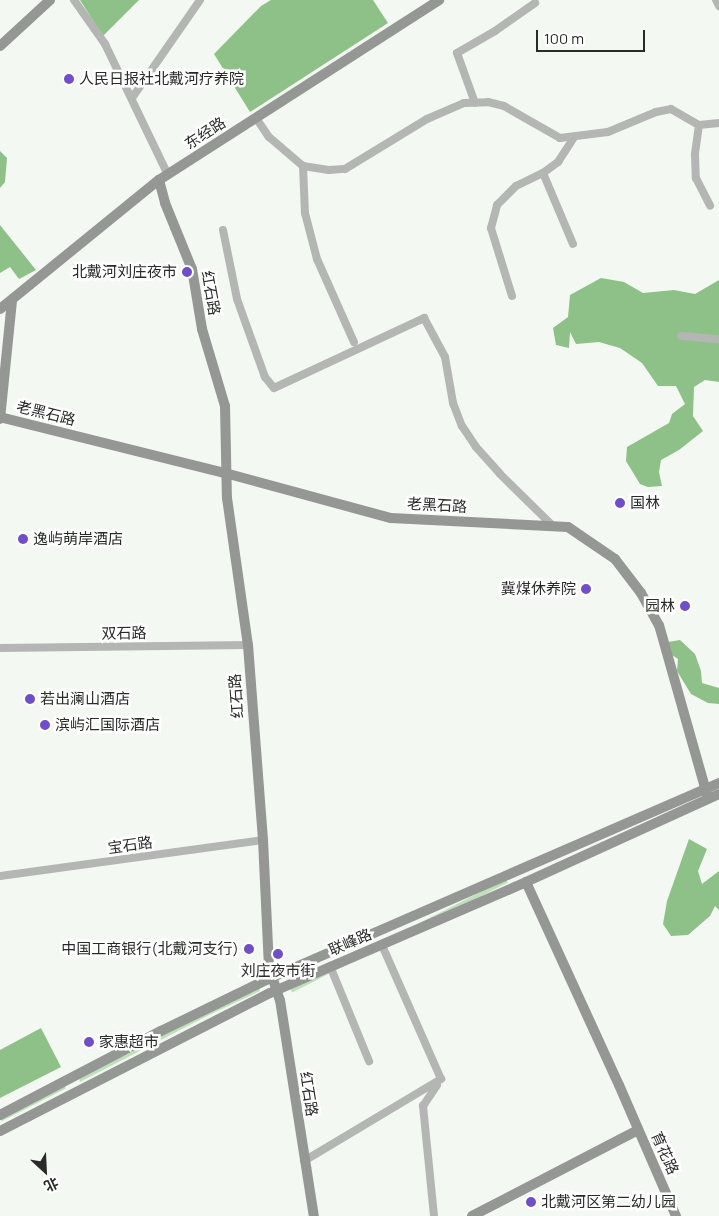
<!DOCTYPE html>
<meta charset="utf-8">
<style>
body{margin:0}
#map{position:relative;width:719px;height:1216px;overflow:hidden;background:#f3f8f2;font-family:Manrope,"Noto Sans SC",sans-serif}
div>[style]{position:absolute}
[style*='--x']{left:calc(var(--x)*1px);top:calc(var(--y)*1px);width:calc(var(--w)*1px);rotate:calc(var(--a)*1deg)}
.green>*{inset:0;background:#bee1b9;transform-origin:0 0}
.forest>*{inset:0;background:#8ec187}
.street>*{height:8px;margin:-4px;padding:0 4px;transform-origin:4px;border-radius:4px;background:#b4b6b4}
.secondary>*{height:10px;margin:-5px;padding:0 5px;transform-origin:5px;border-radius:5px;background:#949794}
.dots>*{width:14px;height:14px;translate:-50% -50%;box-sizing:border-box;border:2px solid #fff;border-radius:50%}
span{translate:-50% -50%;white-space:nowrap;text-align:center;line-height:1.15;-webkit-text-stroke:5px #fff;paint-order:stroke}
.poi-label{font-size:15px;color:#292b29}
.left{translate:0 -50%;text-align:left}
.right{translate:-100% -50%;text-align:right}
.street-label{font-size:15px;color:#292b29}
.north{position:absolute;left:20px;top:1146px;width:50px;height:50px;-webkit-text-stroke:4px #fff;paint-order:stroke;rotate:155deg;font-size:14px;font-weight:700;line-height:20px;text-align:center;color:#292b29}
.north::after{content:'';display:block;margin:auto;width:18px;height:22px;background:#292b29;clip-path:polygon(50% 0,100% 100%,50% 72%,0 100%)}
.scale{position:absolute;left:536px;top:30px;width:109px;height:22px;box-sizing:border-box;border:2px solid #292b29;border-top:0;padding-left:6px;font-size:15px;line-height:18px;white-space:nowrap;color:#292b29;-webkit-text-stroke:4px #fff;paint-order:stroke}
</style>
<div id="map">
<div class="green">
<div style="left:506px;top:879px;width:4px;height:242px;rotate:63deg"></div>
<div style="clip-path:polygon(259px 988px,260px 991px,209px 1015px,80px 1082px,79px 1078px,208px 1011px)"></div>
<div style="left:64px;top:1085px;width:4px;height:72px;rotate:63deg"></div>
</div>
<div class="forest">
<div style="clip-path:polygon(80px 0,139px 0,103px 36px)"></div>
<div style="clip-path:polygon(271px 0,373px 0,388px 23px,250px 112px,214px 54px,261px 6px)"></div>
<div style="clip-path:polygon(0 151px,7px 158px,5px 182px,0 188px)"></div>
<div style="clip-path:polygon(0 225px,36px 270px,19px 279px,10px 267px,0 273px)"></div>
<div style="clip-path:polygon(601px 278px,624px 282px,643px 293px,674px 290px,695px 294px,719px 280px,719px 382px,705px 380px,694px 387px,693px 416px,703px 431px,679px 450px,661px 460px,659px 472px,662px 486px,648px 487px,640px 484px,626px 461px,627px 447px,669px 423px,672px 414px,685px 404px,676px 386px,658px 386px,642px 363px,620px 348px,599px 342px,576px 344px,570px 332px,569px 348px,556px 345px,553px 328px,568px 317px,570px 295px)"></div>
<div style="clip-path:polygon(680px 640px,695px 654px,701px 671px,702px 683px,719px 688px,719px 704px,708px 703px,691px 694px,677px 671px,678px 659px,669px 653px,668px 642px)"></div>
<div style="clip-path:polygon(689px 839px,707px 849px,698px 871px,702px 884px,719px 871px,719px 910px,715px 906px,710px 916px,688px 935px,671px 936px,663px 924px,667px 901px)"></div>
<div style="clip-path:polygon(41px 1028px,61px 1067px,0 1098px,0 1050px)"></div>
</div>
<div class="street">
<div style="--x:74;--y:0;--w:54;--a:54.8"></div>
<div style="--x:105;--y:44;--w:145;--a:64.3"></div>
<div style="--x:716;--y:0;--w:7;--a:63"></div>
<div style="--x:132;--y:98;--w:119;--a:-55.2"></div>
<div style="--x:475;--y:103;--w:53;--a:-109.8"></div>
<div style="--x:457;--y:53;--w:44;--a:-30.1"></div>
<div style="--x:495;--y:31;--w:49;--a:-35"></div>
<div style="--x:256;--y:118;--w:23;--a:56"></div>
<div style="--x:269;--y:137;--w:45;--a:40.5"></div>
<div style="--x:303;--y:166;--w:26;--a:9"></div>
<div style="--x:329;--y:170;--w:16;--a:-4"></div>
<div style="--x:345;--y:169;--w:96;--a:-31.4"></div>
<div style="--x:427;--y:119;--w:40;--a:-23.4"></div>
<div style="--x:464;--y:103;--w:24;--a:-2"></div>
<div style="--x:488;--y:102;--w:16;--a:14"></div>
<div style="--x:504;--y:106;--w:64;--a:29.7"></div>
<div style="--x:560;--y:138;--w:48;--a:-7.1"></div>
<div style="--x:608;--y:132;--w:52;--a:-22.6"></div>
<div style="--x:656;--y:112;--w:15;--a:-11"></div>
<div style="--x:671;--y:109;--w:32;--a:30"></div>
<div style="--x:699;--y:125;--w:20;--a:-6"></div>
<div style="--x:699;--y:125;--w:30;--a:98"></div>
<div style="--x:695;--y:155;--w:23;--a:88"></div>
<div style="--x:696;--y:178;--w:31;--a:63"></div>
<div style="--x:303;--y:166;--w:47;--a:87.6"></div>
<div style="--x:305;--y:213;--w:48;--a:75.4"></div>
<div style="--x:317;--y:259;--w:91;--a:66"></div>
<div style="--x:543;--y:173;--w:77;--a:67.1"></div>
<div style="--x:223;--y:230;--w:70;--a:78.5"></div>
<div style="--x:237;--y:299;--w:83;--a:70.3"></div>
<div style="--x:265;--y:377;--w:14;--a:51"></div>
<div style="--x:274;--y:388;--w:166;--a:-25"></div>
<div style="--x:424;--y:318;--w:44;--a:61.7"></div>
<div style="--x:445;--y:357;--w:47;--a:80.1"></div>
<div style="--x:453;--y:403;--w:25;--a:69"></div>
<div style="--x:462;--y:426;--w:25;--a:56"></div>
<div style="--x:476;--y:447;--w:36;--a:48"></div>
<div style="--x:500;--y:474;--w:74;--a:44.5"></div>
<div style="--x:512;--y:296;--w:71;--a:-107.2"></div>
<div style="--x:491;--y:228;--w:24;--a:-75"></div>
<div style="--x:497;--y:205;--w:27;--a:-45"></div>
<div style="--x:516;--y:186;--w:30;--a:-26"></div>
<div style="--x:543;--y:173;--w:19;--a:-36"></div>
<div style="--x:558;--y:162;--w:30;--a:-57"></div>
<div style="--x:681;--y:336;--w:38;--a:5"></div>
<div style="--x:0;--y:648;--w:248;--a:-0.7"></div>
<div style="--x:0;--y:876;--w:265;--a:-7.8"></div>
<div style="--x:330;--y:966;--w:103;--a:67.7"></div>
<div style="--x:304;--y:1161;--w:160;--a:-30.9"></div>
<div style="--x:441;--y:1079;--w:146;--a:-113.8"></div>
<div style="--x:434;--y:1216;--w:111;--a:-95.7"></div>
<div style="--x:423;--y:1106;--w:25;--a:-56"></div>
</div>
<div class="secondary">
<div style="--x:0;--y:46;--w:68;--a:-42.6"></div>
<div style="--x:159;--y:180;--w:24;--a:75"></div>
<div style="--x:165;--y:203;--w:71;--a:67.8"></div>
<div style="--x:192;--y:269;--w:61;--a:80.5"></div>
<div style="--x:202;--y:329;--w:80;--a:73.4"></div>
<div style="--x:225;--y:406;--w:92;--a:88.8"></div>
<div style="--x:227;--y:498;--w:148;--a:81.9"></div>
<div style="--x:248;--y:645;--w:196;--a:85.6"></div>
<div style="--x:263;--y:840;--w:127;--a:87.3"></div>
<div style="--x:269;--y:967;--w:35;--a:72"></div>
<div style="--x:280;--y:1000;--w:219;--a:81.1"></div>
<div style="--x:0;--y:309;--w:205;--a:-39.1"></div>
<div style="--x:159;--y:180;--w:333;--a:-32.7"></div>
<div style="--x:0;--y:417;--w:232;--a:14"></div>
<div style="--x:225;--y:473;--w:172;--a:15.2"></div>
<div style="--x:391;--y:518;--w:177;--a:2.9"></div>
<div style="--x:568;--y:527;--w:57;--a:34.2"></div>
<div style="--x:615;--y:559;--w:43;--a:52.6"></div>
<div style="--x:641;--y:593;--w:37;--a:61"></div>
<div style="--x:659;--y:625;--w:180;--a:74.2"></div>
<div style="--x:0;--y:419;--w:120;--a:-84.2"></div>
<div style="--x:526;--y:882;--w:223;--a:65.4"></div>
<div style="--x:619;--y:1085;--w:143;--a:66.5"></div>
<div style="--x:0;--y:1115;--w:182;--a:-27.6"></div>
<div style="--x:161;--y:1031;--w:117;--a:-25.9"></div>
<div style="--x:266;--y:980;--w:494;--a:-23.5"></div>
<div style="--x:0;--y:1131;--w:303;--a:-27.1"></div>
<div style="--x:270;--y:993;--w:279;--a:-23.4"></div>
<div style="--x:526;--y:882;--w:212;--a:-24.5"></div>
<div style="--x:472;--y:1216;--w:187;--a:-27.4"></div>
</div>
<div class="dots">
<div style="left:69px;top:79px;background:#704ec7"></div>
<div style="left:187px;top:272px;background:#704ec7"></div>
<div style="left:620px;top:503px;background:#704ec7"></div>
<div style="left:23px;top:539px;background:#704ec7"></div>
<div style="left:586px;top:589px;background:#704ec7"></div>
<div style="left:685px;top:606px;background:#704ec7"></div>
<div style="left:30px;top:699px;background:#704ec7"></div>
<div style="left:45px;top:725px;background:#704ec7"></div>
<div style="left:249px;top:949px;background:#704ec7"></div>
<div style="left:278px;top:954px;background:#704ec7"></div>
<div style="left:89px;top:1042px;background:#704ec7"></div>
<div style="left:531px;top:1202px;background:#704ec7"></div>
</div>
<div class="poi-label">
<span class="left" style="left:79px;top:79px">人民日报社北戴河疗养院</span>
<span class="right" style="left:177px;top:272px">北戴河刘庄夜市</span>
<span class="left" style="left:630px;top:503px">国林</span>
<span class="left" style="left:33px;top:539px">逸屿萌岸酒店</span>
<span class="right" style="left:576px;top:589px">冀煤休养院</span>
<span class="right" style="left:675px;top:606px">园林</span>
<span class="left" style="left:40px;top:699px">若出澜山酒店</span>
<span class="left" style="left:55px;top:725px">滨屿汇国际酒店</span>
<span class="right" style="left:239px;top:949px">中国工商银行(北戴河支行)</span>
<span style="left:278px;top:971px">刘庄夜市街</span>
<span class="left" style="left:99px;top:1042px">家惠超市</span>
<span class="left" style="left:541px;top:1202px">北戴河区第二幼儿园</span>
</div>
<div class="street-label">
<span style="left:205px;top:133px;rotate:-33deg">东经路</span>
<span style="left:211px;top:293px;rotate:80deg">红石路</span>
<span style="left:46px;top:413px;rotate:14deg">老黑石路</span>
<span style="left:437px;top:505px;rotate:3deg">老黑石路</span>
<span style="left:124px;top:633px;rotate:-1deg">双石路</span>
<span style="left:236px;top:696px;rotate:-94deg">红石路</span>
<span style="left:130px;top:845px;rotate:-8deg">宝石路</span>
<span style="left:350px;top:942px;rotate:-23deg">联峰路</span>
<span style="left:309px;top:1094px;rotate:81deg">红石路</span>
<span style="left:665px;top:1153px;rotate:66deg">育花路</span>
</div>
<div class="north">北</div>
<div class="scale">100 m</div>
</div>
